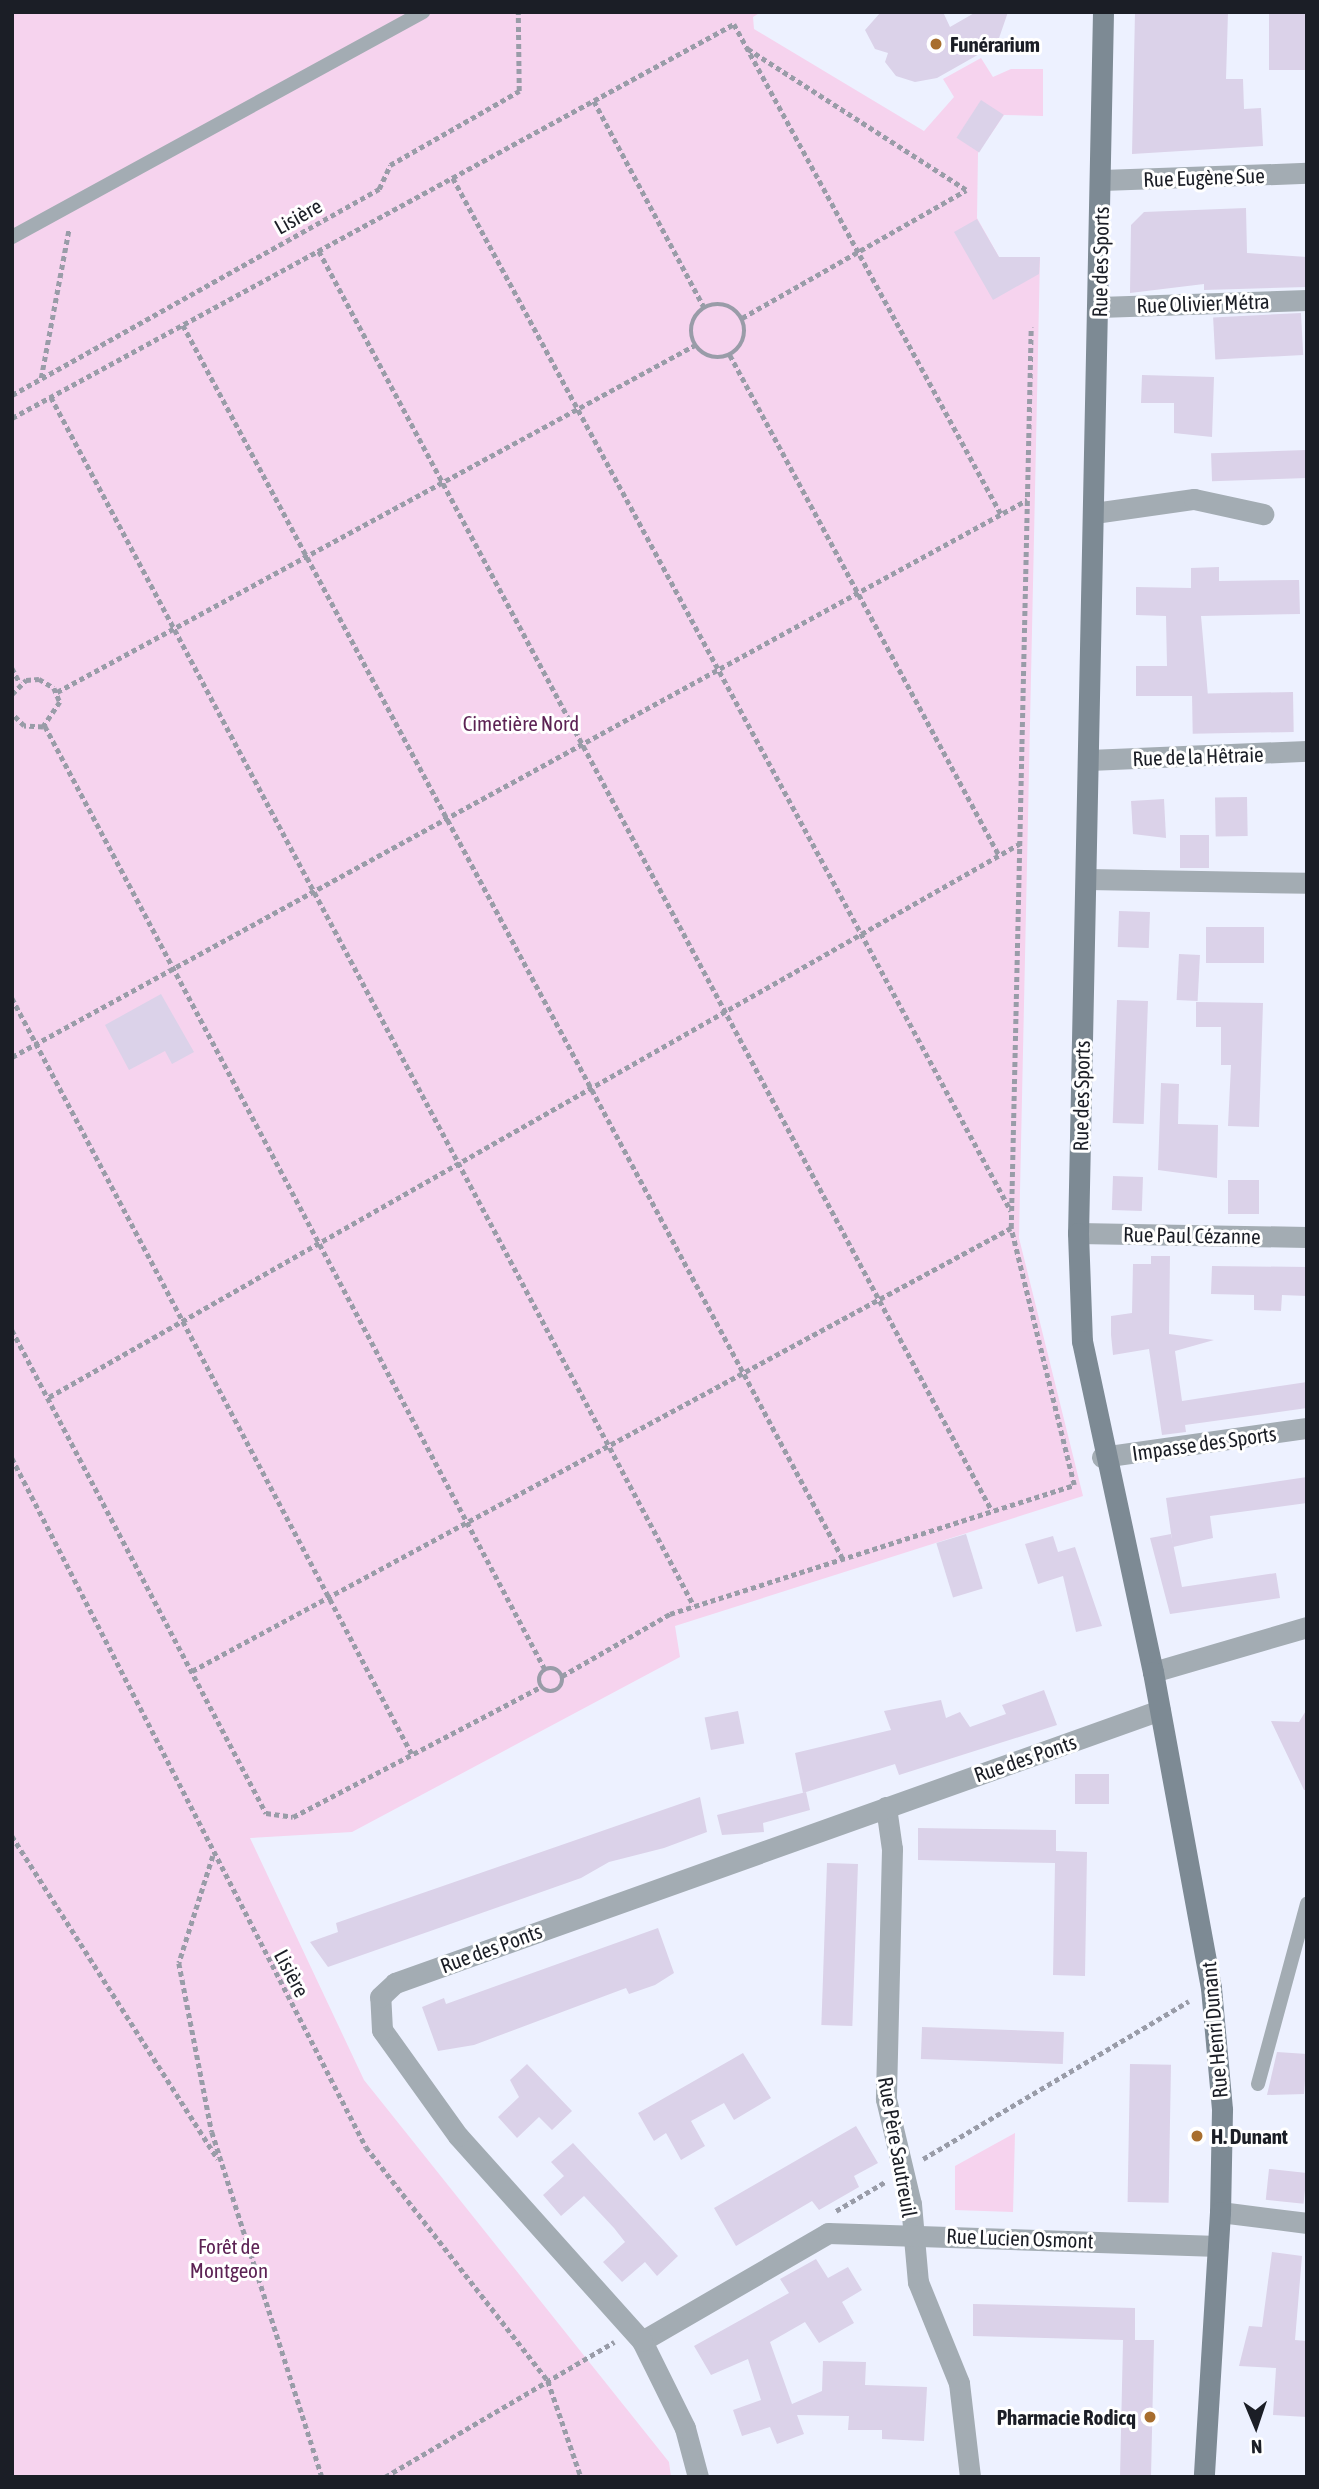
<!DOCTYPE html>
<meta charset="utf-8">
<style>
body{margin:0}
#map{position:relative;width:1319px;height:2489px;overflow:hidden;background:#edf1ff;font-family:"Asap Condensed",sans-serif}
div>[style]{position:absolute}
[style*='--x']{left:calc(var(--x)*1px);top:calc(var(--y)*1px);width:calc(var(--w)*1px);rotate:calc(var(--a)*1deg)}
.green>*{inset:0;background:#f6d3ee}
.building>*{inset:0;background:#dbd2e9;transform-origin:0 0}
.path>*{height:4.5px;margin-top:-2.25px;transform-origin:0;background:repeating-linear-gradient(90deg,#999ca8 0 5px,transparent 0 8.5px)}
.path>.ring{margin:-2.25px;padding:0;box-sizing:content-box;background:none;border:4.5px solid #999ca8;border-radius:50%}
.lane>*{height:14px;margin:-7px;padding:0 7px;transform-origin:7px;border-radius:7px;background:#a3acb3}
.street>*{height:21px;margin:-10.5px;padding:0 10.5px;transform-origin:10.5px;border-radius:10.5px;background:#a3acb3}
.secondary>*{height:21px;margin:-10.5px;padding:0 10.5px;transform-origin:10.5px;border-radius:10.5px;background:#7d8a94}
.dots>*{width:19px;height:19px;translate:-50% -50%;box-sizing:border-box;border:4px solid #fff;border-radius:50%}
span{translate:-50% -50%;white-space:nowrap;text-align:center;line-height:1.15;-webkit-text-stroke:6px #fff;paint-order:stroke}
.poi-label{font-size:21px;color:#1b1e26;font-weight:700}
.left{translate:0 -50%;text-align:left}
.right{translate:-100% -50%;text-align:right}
.street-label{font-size:21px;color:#1b1e26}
.park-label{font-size:21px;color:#5c2254}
.frame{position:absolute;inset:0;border:14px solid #1b1e26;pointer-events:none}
.north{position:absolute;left:1221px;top:2391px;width:70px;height:70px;-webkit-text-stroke:5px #fff;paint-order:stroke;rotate:178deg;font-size:19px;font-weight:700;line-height:28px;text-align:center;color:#1b1e26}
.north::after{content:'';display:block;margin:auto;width:24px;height:32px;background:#1b1e26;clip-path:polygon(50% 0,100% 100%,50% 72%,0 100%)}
</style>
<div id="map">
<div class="green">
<div style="clip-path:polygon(12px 12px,761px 12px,753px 17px,754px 29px,924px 131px,954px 97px,943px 79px,981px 58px,993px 77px,1011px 69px,1043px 69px,1043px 116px,1004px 115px,978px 153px,977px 218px,999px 257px,1040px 257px,1019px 1238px,1083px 1496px,675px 1626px,680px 1657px,352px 1832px,250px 1838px,364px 2080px,669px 2462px,671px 2477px,12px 2477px)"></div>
<div style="clip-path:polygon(1015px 2133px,1013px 2212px,955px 2210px,955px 2166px)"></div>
</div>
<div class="building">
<div style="clip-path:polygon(898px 12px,943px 12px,950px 27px,976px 12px,1008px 12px,997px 44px,937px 78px,915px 82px,896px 76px,885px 62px,888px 53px,875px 49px,865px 30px,880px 13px)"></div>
<div style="clip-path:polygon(1135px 12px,1228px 12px,1226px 79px,1243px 79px,1244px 109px,1261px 108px,1263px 146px,1132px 154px)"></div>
<div style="left:1269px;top:12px;width:38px;height:58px"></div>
<div style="left:981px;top:100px;width:27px;height:45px;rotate:33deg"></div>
<div style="clip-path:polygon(1246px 208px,1247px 253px,1307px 257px,1307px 287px,1204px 290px,1204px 284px,1130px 293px,1131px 225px,1144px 212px)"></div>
<div style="clip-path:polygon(977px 219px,999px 257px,1040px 257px,1039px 274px,993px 300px,954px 232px)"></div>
<div style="left:1301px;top:313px;width:42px;height:88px;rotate:87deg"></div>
<div style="clip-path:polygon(1142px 375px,1214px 377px,1212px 437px,1174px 433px,1174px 403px,1141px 403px)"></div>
<div style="left:1306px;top:450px;width:28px;height:95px;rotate:88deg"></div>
<div style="clip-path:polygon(1219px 567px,1219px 581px,1299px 580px,1300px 614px,1201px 616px,1208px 696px,1136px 696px,1136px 666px,1167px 666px,1166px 616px,1136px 615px,1136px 587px,1191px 588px,1191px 568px)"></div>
<div style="left:1293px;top:692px;width:40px;height:101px;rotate:89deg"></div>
<div style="left:1247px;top:797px;width:39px;height:32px;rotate:89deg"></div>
<div style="clip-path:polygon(1164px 799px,1166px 838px,1133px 834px,1131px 801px)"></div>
<div style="left:1209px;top:835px;width:33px;height:29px;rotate:90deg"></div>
<div style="left:1119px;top:911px;width:31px;height:36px;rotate:2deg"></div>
<div style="left:1264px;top:927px;width:36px;height:58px;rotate:90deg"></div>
<div style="left:1179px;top:954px;width:21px;height:46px;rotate:3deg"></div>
<div style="clip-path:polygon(161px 994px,194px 1052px,172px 1064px,165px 1051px,129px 1070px,105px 1025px)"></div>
<div style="left:1117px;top:1000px;width:31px;height:123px;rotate:2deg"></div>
<div style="clip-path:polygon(1196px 1002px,1263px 1003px,1259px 1127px,1228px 1126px,1231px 1065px,1221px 1065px,1221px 1027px,1196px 1027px)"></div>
<div style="clip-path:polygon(1161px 1083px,1179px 1084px,1178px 1124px,1218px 1125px,1217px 1178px,1158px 1170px)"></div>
<div style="left:1113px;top:1176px;width:30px;height:34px;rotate:2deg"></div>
<div style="left:1228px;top:1180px;width:31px;height:34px"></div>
<div style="clip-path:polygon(1151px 1256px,1170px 1256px,1169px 1334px,1214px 1340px,1175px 1351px,1182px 1401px,1307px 1382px,1307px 1408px,1185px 1425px,1186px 1432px,1162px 1435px,1149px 1349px,1113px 1355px,1111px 1335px,1111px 1316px,1132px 1313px,1133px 1264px,1151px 1264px)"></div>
<div style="clip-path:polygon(1212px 1266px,1307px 1267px,1307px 1296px,1282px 1295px,1281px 1311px,1254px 1310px,1254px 1295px,1211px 1294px)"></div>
<div style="clip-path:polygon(1307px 1477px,1307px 1503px,1210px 1516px,1213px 1538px,1173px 1547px,1166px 1498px)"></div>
<div style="left:966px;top:1534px;width:57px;height:31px;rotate:73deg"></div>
<div style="clip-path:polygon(1171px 1534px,1182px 1587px,1276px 1573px,1280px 1598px,1170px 1614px,1150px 1538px)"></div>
<div style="clip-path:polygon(1053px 1536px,1058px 1552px,1075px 1547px,1102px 1626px,1076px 1632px,1063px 1576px,1038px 1584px,1025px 1544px)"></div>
<div style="clip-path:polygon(1044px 1690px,1057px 1725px,899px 1775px,895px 1764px,803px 1793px,795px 1753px,891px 1730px,884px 1711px,941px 1700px,946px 1718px,960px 1712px,970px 1727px,1006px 1714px,1002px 1705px)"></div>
<div style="clip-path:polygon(1307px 1709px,1307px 1790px,1304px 1790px,1271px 1721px,1299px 1722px)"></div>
<div style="left:738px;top:1711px;width:33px;height:34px;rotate:79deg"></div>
<div style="left:1075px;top:1774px;width:34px;height:30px"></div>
<div style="clip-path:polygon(806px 1792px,810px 1810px,763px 1823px,764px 1832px,722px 1835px,717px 1815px)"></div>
<div style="clip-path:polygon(700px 1797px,707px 1832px,664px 1848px,609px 1862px,581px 1878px,328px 1967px,310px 1942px,338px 1932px,336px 1923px)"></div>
<div style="clip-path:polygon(918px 1828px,1056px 1830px,1056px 1851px,1087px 1852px,1085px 1976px,1053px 1975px,1055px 1863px,918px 1860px)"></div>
<div style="left:827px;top:1863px;width:31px;height:162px;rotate:2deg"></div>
<div style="clip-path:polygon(658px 1928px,674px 1973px,655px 1985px,629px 1994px,626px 1988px,474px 2045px,438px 2051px,422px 2007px,444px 1998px,446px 2004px)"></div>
<div style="left:922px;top:2027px;width:142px;height:32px;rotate:2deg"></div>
<div style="clip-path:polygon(1277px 2052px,1307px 2054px,1304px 2094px,1267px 2095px)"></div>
<div style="clip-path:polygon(743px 2053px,771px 2098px,734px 2120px,724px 2103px,691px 2121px,705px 2146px,681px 2160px,666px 2133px,654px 2141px,638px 2113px)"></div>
<div style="clip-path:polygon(527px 2064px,572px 2111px,552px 2130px,539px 2117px,517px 2138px,498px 2117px,519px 2097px,510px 2080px)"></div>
<div style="left:1130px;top:2064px;width:41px;height:138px;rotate:1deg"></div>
<div style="clip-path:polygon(856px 2126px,878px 2163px,854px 2176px,859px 2187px,819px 2210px,812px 2201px,736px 2246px,714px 2208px)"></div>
<div style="clip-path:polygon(573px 2143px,678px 2256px,657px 2276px,645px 2262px,622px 2282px,603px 2262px,625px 2242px,614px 2228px,584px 2196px,561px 2216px,543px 2195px,564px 2176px,551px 2162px)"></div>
<div style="left:1269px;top:2169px;width:38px;height:31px;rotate:6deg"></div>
<div style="clip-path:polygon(1272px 2252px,1302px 2256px,1295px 2340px,1307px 2341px,1307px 2417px,1273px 2415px,1276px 2368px,1239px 2366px,1249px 2326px,1262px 2327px)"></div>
<div style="clip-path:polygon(816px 2259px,828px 2278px,848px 2267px,862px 2290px,842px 2302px,854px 2323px,819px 2343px,805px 2322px,770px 2342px,792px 2404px,822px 2391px,823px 2361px,866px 2362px,865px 2385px,927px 2387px,924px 2441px,882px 2439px,882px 2430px,848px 2430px,849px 2416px,797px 2415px,804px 2434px,777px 2444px,770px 2427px,742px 2436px,733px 2410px,761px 2400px,748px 2359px,711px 2375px,694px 2346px,789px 2293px,780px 2279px)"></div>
<div style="clip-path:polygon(973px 2304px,1135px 2308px,1135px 2340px,1154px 2340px,1151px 2477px,1120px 2477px,1123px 2340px,973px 2336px)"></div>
</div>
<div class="path">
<div style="--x:594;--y:101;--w:234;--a:61.9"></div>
<div style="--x:453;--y:178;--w:1174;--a:61.62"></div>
<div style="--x:319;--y:251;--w:1428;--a:61.89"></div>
<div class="ring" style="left:691px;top:304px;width:49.5px;height:49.5px"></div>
<div style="--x:742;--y:318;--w:258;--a:-29.7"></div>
<div style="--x:966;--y:190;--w:260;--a:-147.2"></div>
<div style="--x:183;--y:325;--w:1399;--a:61.86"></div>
<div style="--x:730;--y:355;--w:568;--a:61.72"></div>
<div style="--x:41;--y:378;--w:152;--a:-79.4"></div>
<div style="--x:12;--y:395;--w:421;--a:-29.3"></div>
<div style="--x:379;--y:189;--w:26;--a:-65"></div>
<div style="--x:390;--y:165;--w:149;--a:-29.8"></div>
<div style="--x:519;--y:91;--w:79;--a:-90.7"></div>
<div style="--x:51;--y:397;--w:1369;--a:61.99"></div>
<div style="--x:12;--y:418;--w:823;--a:-28.62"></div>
<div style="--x:734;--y:24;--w:558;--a:61.41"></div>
<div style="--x:12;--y:668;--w:17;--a:62"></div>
<div style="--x:57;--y:692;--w:726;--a:-28.54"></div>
<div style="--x:12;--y:694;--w:20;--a:-45"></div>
<div style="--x:26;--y:680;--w:13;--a:-4"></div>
<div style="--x:39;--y:679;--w:17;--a:31"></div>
<div style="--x:54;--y:688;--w:15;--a:67"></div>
<div style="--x:60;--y:702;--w:30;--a:124"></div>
<div style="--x:43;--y:727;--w:19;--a:-177"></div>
<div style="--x:24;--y:726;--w:17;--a:-135"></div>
<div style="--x:45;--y:726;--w:1067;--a:62.07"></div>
<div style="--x:12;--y:998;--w:855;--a:62.12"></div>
<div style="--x:12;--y:1057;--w:1158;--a:-28.76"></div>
<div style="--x:12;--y:1330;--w:546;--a:62.26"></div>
<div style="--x:266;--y:1813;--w:27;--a:8"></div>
<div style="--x:293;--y:1817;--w:280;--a:-27.7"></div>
<div style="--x:49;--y:1397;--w:1117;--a:-29.69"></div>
<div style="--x:12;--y:1458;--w:775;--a:62.81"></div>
<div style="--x:366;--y:2147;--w:296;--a:52.1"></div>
<div style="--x:548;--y:2381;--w:102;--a:71"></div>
<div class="ring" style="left:539px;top:1668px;width:19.5px;height:19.5px"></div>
<div style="--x:192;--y:1671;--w:931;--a:-28.41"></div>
<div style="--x:562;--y:1676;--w:125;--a:-29.9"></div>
<div style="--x:670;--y:1614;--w:424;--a:-17.7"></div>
<div style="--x:1074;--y:1485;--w:265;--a:-103.8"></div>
<div style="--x:1011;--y:1228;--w:901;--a:-88.73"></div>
<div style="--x:12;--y:1836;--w:383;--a:57.5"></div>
<div style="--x:213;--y:1856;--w:112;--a:107.6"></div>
<div style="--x:179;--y:1963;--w:172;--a:79"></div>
<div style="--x:212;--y:2132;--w:362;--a:72.3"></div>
<div style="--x:923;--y:2159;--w:309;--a:-30.7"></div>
<div style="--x:836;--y:2211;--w:57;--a:-30.6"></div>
<div style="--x:385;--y:2477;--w:266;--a:-30.5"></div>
</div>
<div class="lane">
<div style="--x:12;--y:237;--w:469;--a:-28.7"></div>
<div style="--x:1258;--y:2084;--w:187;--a:-74.8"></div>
</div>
<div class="street">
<div style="--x:1102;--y:180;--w:205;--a:-2"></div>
<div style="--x:1099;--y:307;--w:208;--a:-1.9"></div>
<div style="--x:1094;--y:513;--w:101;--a:-8"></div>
<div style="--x:1194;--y:499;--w:71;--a:12.3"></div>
<div style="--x:1089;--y:760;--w:218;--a:-2.4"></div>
<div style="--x:1087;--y:879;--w:220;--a:1"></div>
<div style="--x:1078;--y:1233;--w:229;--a:1"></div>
<div style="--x:1102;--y:1457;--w:207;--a:-8.1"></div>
<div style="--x:1153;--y:1672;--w:160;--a:-16.3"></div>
<div style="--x:886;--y:1807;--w:42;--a:81.9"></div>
<div style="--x:892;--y:1849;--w:250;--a:91.4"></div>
<div style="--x:886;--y:2099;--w:108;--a:76.6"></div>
<div style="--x:911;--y:2204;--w:78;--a:84.9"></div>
<div style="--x:918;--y:2282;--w:109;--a:67.9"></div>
<div style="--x:959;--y:2383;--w:95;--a:83.3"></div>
<div style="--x:1220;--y:2212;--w:88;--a:7.2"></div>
<div style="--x:642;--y:2341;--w:215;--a:-30.1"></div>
<div style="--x:828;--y:2233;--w:390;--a:1.9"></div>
<div style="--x:698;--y:2477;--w:51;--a:-104.9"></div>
<div style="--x:685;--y:2428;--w:97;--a:-116.3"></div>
<div style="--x:642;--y:2341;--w:275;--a:-131.9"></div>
<div style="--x:458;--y:2136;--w:130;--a:-125.6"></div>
<div style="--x:382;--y:2030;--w:33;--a:-93"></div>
<div style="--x:380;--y:1997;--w:21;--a:-43"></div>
<div style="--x:395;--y:1983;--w:812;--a:-19.64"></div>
</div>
<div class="secondary">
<div style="--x:1103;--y:12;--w:1221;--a:91.17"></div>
<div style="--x:1078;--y:1233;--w:108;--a:87.9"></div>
<div style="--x:1082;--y:1341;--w:339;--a:77.9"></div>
<div style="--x:1153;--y:1672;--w:321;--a:79.6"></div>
<div style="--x:1211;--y:1988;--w:122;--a:84.8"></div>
<div style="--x:1222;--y:2110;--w:102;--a:91.1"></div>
<div style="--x:1220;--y:2212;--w:265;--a:93.5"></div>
</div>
<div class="dots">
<div style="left:936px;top:44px;background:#a86e2e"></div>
<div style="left:1197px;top:2136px;background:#a86e2e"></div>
<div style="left:1150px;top:2417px;background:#a86e2e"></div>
</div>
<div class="poi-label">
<span class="left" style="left:950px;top:44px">Funérarium</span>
<span class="left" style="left:1211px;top:2136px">H. Dunant</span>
<span class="right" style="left:1136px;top:2417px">Pharmacie Rodicq</span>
</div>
<div class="street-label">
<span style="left:1204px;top:177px;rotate:-2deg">Rue Eugène Sue</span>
<span style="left:298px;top:216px;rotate:-29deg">Lisière</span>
<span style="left:1100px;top:262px;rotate:-89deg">Rue des Sports</span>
<span style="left:1203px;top:303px;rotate:-2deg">Rue Olivier Métra</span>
<span style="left:1198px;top:756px;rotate:-2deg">Rue de la Hêtraie</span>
<span style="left:1081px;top:1096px;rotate:-89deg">Rue des Sports</span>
<span style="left:1192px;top:1235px;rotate:1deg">Rue Paul Cézanne</span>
<span style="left:1204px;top:1443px;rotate:-8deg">Impasse des Sports</span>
<span style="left:1025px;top:1758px;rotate:-19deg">Rue des Ponts</span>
<span style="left:491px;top:1948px;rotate:-20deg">Rue des Ponts</span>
<span style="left:292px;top:1973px;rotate:62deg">Lisière</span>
<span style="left:1214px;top:2030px;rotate:-95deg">Rue Henri Dunant</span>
<span style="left:898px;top:2147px;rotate:80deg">Rue Père Sautreuil</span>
<span style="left:1020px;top:2238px;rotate:2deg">Rue Lucien Osmont</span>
</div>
<div class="park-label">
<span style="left:521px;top:723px">Cimetière Nord</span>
<span style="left:229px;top:2258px">Forêt de<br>Montgeon</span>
</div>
<div class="frame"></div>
<div class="north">N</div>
</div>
